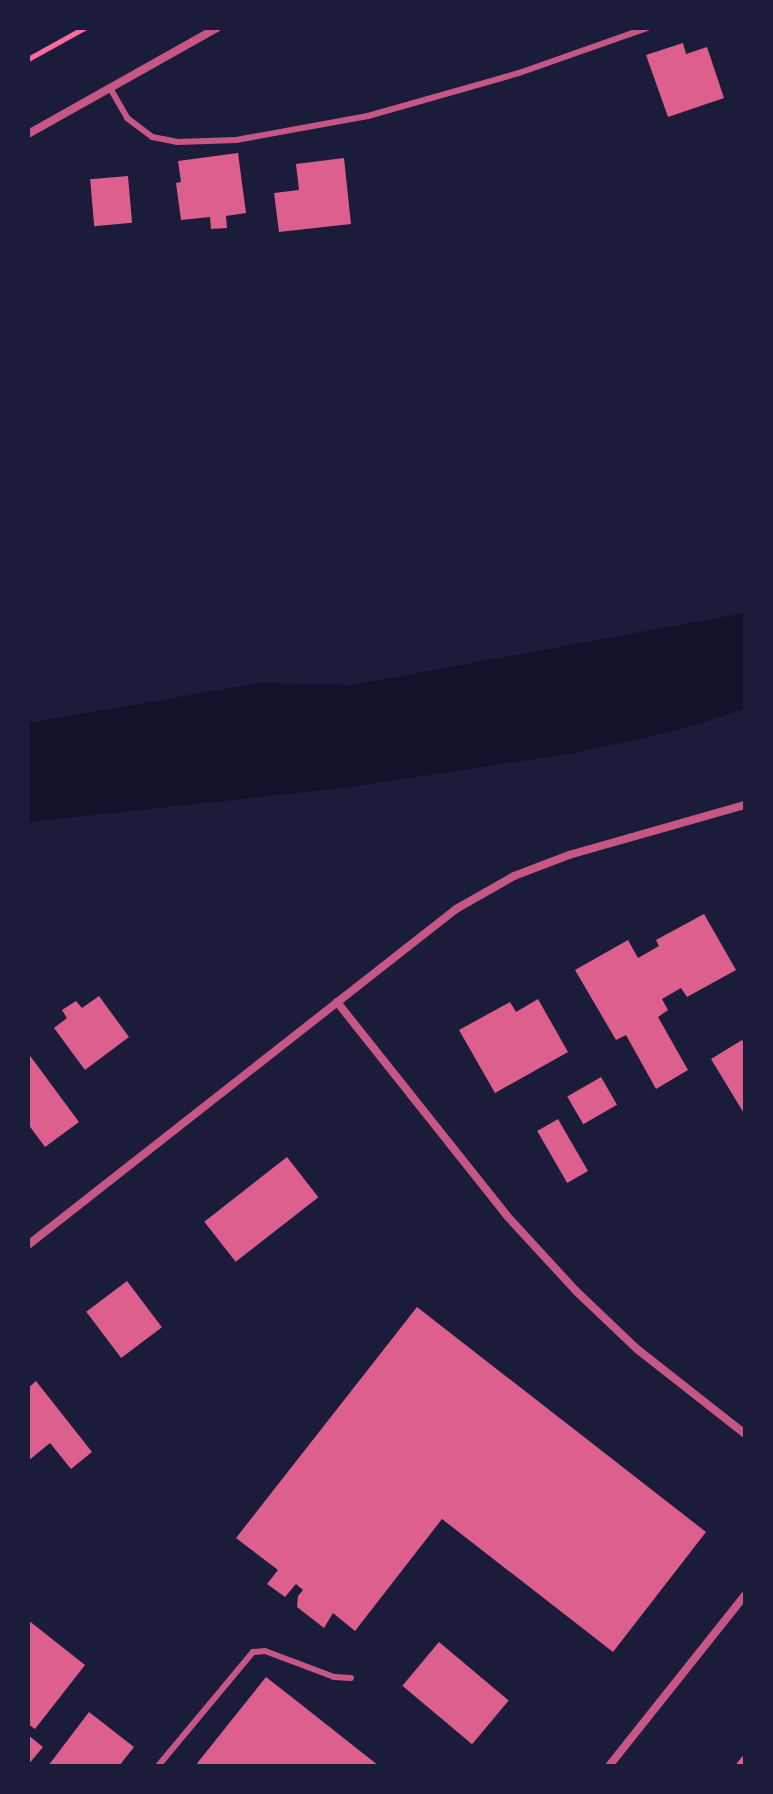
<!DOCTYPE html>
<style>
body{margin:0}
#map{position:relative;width:773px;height:1794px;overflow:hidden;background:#1b1b3a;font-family:"Titillium Web",sans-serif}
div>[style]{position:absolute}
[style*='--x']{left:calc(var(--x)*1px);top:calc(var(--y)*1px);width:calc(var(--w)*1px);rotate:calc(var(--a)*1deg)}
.water>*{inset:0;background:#12122b}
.building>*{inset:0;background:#dd5f8e;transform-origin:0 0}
.path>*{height:5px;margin:-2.5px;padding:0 2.5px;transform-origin:2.5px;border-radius:2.5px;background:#ff6b9d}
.service>*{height:6px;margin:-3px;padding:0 3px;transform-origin:3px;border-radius:3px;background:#c65784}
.minor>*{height:8px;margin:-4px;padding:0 4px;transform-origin:4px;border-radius:4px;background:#c65784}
span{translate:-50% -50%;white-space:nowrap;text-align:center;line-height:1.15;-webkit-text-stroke:7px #1b1b3a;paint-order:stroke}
.frame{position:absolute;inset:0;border:30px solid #1b1b3a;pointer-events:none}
</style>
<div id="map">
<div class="water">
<div style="clip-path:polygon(745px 613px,745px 709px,675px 731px,575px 753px,343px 788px,28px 822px,28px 723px,261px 683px,352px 685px)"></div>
</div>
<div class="building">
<div style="clip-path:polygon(683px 43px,686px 54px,707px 47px,724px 98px,668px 117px,646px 55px)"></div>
<div style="clip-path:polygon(238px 153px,246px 213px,226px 216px,227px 228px,211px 229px,210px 217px,181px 220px,176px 183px,181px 182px,178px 161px)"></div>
<div style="clip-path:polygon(344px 158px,351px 224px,279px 232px,274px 193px,299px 190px,296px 164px)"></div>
<div style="left:128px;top:176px;width:47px;height:38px;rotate:85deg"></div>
<div style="clip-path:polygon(704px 914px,736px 970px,687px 997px,681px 988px,662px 999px,668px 1010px,658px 1017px,688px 1070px,656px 1089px,626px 1035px,616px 1040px,575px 970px,628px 940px,638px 958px,659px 946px,656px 940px)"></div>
<div style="clip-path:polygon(99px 996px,129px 1037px,85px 1070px,54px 1028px,67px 1018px,62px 1010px,76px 1001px,82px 1008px)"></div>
<div style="clip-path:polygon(538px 999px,568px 1052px,495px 1093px,459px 1030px,510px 1002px,516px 1012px)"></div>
<div style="clip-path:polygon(742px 1040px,745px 1045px,745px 1115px,711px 1059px)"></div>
<div style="clip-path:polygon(28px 1053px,79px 1122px,45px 1147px,28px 1124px)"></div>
<div style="left:601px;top:1077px;width:32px;height:39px;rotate:60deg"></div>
<div style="left:558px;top:1119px;width:60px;height:24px;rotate:60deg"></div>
<div style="left:287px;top:1157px;width:51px;height:105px;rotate:52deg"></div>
<div style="left:127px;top:1281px;width:58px;height:51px;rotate:53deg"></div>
<div style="clip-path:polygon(417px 1307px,706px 1532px,613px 1652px,442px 1519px,355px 1631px,333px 1613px,324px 1628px,297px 1607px,298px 1596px,303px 1590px,296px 1584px,285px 1597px,267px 1584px,278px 1570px,236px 1538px)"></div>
<div style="clip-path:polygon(36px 1381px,92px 1452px,71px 1469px,50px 1443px,28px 1461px,28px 1388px)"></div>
<div style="clip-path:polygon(28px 1620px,85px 1665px,35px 1729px,28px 1724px)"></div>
<div style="left:439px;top:1642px;width:91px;height:57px;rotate:40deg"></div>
<div style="clip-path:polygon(266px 1677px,298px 1702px,379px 1766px,195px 1766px)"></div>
<div style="clip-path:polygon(89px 1712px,134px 1747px,119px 1766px,48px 1766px)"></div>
<div style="clip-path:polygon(28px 1735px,43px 1747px,28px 1765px)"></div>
<div style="clip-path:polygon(745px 1753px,745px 1766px,735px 1766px,737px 1763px)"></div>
</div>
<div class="path">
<div style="--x:28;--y:59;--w:64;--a:-29"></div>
</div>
<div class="service">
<div style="--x:110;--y:88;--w:34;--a:60"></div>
<div style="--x:127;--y:118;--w:31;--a:37"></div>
<div style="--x:152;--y:137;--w:25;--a:11"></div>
<div style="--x:177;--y:142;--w:59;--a:-1.9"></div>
<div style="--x:236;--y:140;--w:134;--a:-10.3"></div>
<div style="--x:368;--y:116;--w:157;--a:-15.9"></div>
<div style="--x:519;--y:73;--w:136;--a:-19.4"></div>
<div style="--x:158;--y:1766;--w:148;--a:-50.2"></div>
<div style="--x:253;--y:1652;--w:12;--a:-5"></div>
<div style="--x:265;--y:1651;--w:74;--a:20.6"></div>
<div style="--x:334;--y:1677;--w:17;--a:3"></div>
</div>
<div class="minor">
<div style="--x:28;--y:134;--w:217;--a:-29.3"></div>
<div style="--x:337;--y:1002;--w:275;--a:51.5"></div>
<div style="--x:508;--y:1217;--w:100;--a:47.4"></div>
<div style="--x:576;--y:1291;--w:84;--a:43.6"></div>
<div style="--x:637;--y:1349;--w:137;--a:38.2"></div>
<div style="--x:28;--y:1245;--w:544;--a:-38.13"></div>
<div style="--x:456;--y:909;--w:67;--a:-29.6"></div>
<div style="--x:514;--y:876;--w:59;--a:-20.9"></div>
<div style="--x:569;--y:855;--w:183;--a:-15.9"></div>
<div style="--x:609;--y:1766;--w:218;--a:-51.5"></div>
</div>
<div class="frame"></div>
</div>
